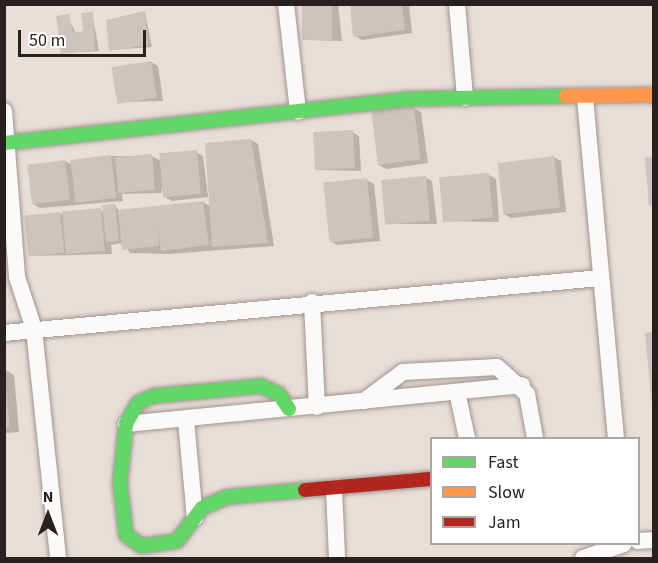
<!DOCTYPE html>
<style>
body{margin:0}
#map{position:relative;width:658px;height:563px;overflow:hidden;background:#e9ddd7;font-family:"Source Sans 3",sans-serif}
div>[style]{position:absolute}
[style*='--x']{left:calc(var(--x)*1px);top:calc(var(--y)*1px);width:calc(var(--w)*1px);rotate:calc(var(--a)*1deg)}
.shadow>*{inset:0;background:#0003}
.building>*{inset:0;background:#cdc3bf;transform-origin:0 0}
.roads{filter:drop-shadow(0 0 2px #9e9691) drop-shadow(0 0 2px #9e9691)}
.street>*{height:16px;margin:-8px;padding:0 8px;transform-origin:8px;border-radius:8px;background:#fcfaf9}
.fast>*{height:14px;margin:-7px;padding:0 7px;transform-origin:7px;border-radius:7px;background:#63d668}
.slow>*{height:14px;margin:-7px;padding:0 7px;transform-origin:7px;border-radius:7px;background:#ff974d}
.jam>*{height:14px;margin:-7px;padding:0 7px;transform-origin:7px;border-radius:7px;background:#b3261e}
span{translate:-50% -50%;white-space:nowrap;text-align:center;line-height:1.15;-webkit-text-stroke:5px #fff;paint-order:stroke}
.frame{position:absolute;inset:0;border:6px solid #29211d;pointer-events:none}
.legend{position:absolute;left:430px;top:437px;width:210px;height:108px;box-sizing:border-box;background:#fff;border:2px solid #a9a6a5;margin:0;padding:8px 10px;list-style:none;font-size:18px;color:#29211d}
.legend li{display:flex;align-items:center;gap:12px;height:30px}
.legend b{width:30px;border:2px solid #a9a6a5}
.north{position:absolute;left:18px;top:485px;width:60px;height:60px;-webkit-text-stroke:4px #fff;paint-order:stroke;rotate:0deg;font-size:16px;font-weight:700;line-height:24px;text-align:center;color:#29211d}
.north::after{content:'';display:block;margin:auto;width:21px;height:27px;background:#29211d;clip-path:polygon(50% 0,100% 100%,50% 72%,0 100%)}
.scale{position:absolute;left:18px;top:30px;width:128px;height:27px;box-sizing:border-box;border:3px solid #29211d;border-top:0;padding-left:8px;font-size:18px;line-height:21px;white-space:nowrap;color:#29211d;-webkit-text-stroke:4px #fff;paint-order:stroke}
</style>
<div id="map">
<div class="shadow">
<div style="clip-path:polygon(304px 4px,338px 4px,342px 41px,306px 40px)"></div>
<div style="clip-path:polygon(352px 4px,409px 4px,412px 33px,362px 40px,355px 36px)"></div>
<div style="clip-path:polygon(92px 13px,99px 51px,62px 53px,68px 16px,76px 34px,85px 32px)"></div>
<div style="clip-path:polygon(145px 13px,152px 47px,110px 50px)"></div>
<div style="clip-path:polygon(151px 62px,158px 66px,163px 101px,117px 102px)"></div>
<div style="clip-path:polygon(414px 108px,421px 112px,428px 163px,386px 169px,379px 165px)"></div>
<div style="clip-path:polygon(352px 132px,359px 136px,361px 171px,318px 170px)"></div>
<div style="clip-path:polygon(251px 140px,258px 144px,274px 246px,169px 254px,130px 253px,123px 243px,111px 245px,112px 254px,30px 256px,59px 214px,104px 211px,115px 205px,119px 211px,203px 202px,211px 207px)"></div>
<div style="clip-path:polygon(196px 152px,203px 156px,208px 197px,172px 201px,165px 197px,163px 182px,161px 193px,122px 194px,123px 201px,40px 208px,33px 204px,65px 161px,72px 165px,111px 156px,151px 156px,161px 161px)"></div>
<div style="clip-path:polygon(554px 157px,561px 161px,566px 212px,511px 218px,504px 214px)"></div>
<div style="clip-path:polygon(489px 175px,496px 179px,499px 222px,443px 221px)"></div>
<div style="clip-path:polygon(425px 177px,432px 181px,437px 224px,387px 224px)"></div>
<div style="clip-path:polygon(367px 180px,374px 184px,380px 241px,337px 245px,330px 241px)"></div>
<div style="clip-path:polygon(4px 369px,14px 375px,19px 432px,4px 433px)"></div>
</div>
<div class="building">
<div style="left:302px;top:4px;width:30px;height:36px"></div>
<div style="clip-path:polygon(350px 4px,402px 4px,405px 30px,353px 37px)"></div>
<div style="clip-path:polygon(145px 11px,148px 45px,109px 51px,106px 20px)"></div>
<div style="clip-path:polygon(93px 12px,95px 50px,61px 54px,56px 16px,69px 14px,73px 33px,83px 31px,81px 13px)"></div>
<div style="left:151px;top:61px;width:37px;height:40px;rotate:81deg"></div>
<div style="left:414px;top:106px;width:54px;height:43px;rotate:83deg"></div>
<div style="left:353px;top:130px;width:38px;height:40px;rotate:87deg"></div>
<div style="clip-path:polygon(251px 139px,268px 243px,212px 247px,205px 143px)"></div>
<div style="left:197px;top:150px;width:44px;height:38px;rotate:85deg"></div>
<div style="left:152px;top:154px;width:36px;height:37px;rotate:85deg"></div>
<div style="left:111px;top:155px;width:43px;height:41px;rotate:83deg"></div>
<div style="left:554px;top:156px;width:52px;height:57px;rotate:83deg"></div>
<div style="clip-path:polygon(654px 157px,654px 205px,649px 206px,645px 158px)"></div>
<div style="left:65px;top:160px;width:40px;height:38px;rotate:83deg"></div>
<div style="left:489px;top:173px;width:45px;height:50px;rotate:85deg"></div>
<div style="left:426px;top:176px;width:45px;height:45px;rotate:85deg"></div>
<div style="left:367px;top:178px;width:60px;height:44px;rotate:84deg"></div>
<div style="clip-path:polygon(203px 201px,209px 245px,161px 251px,157px 223px,159px 246px,122px 250px,118px 210px)"></div>
<div style="left:115px;top:204px;width:37px;height:13px;rotate:84deg"></div>
<div style="left:101px;top:208px;width:43px;height:39px;rotate:85deg"></div>
<div style="left:60px;top:212px;width:41px;height:36px;rotate:84deg"></div>
<div style="clip-path:polygon(654px 332px,654px 405px,652px 405px,645px 333px)"></div>
<div style="clip-path:polygon(5px 381px,10px 427px,5px 428px)"></div>
</div>
<div class="roads">
<div class="street">
<div style="--x:286;--y:4;--w:108;--a:83.6"></div>
<div style="--x:457;--y:4;--w:94;--a:85.1"></div>
<div style="--x:585;--y:98;--w:341;--a:84.8"></div>
<div style="--x:4;--y:111;--w:167;--a:85.5"></div>
<div style="--x:17;--y:277;--w:55;--a:71.9"></div>
<div style="--x:34;--y:329;--w:230;--a:84"></div>
<div style="--x:312;--y:302;--w:105;--a:87.3"></div>
<div style="--x:4;--y:333;--w:599;--a:-5.27"></div>
<div style="--x:457;--y:392;--w:47;--a:77.7"></div>
<div style="--x:364;--y:401;--w:49;--a:-36.6"></div>
<div style="--x:403;--y:372;--w:94;--a:-3"></div>
<div style="--x:497;--y:367;--w:40;--a:42"></div>
<div style="--x:527;--y:394;--w:45;--a:79.7"></div>
<div style="--x:186;--y:420;--w:98;--a:84.8"></div>
<div style="--x:126;--y:424;--w:398;--a:-5.6"></div>
<div style="--x:334;--y:489;--w:69;--a:87.5"></div>
<div style="--x:638;--y:541;--w:16;--a:-4"></div>
<div style="--x:583;--y:558;--w:43;--a:-18.9"></div>
</div>
<div class="fast">
<div style="--x:4;--y:143;--w:405;--a:-6.2"></div>
<div style="--x:407;--y:99;--w:159;--a:-1.1"></div>
<div style="--x:289;--y:409;--w:18;--a:-124"></div>
<div style="--x:279;--y:394;--w:20;--a:-156"></div>
<div style="--x:261;--y:386;--w:108;--a:174.7"></div>
<div style="--x:153;--y:396;--w:17;--a:155"></div>
<div style="--x:138;--y:403;--w:24;--a:120"></div>
<div style="--x:126;--y:424;--w:59;--a:95.8"></div>
<div style="--x:120;--y:483;--w:52;--a:83.4"></div>
<div style="--x:126;--y:535;--w:19;--a:35"></div>
<div style="--x:142;--y:546;--w:35;--a:-8"></div>
<div style="--x:177;--y:541;--w:41;--a:-52.9"></div>
<div style="--x:202;--y:508;--w:27;--a:-24"></div>
<div style="--x:227;--y:497;--w:78;--a:-5.1"></div>
</div>
<div class="slow">
<div style="--x:566;--y:96;--w:88;--a:-0.7"></div>
</div>
<div class="jam">
<div style="--x:305;--y:490;--w:127;--a:-5"></div>
</div>
</div>
<div class="frame"></div>
<ul class="legend">
<li><b style="height:8px;background:#63d668"></b>Fast</li>
<li><b style="height:8px;background:#ff974d"></b>Slow</li>
<li><b style="height:8px;background:#b3261e"></b>Jam</li>
</ul>
<div class="north">N</div>
<div class="scale">50 m</div>
</div>
